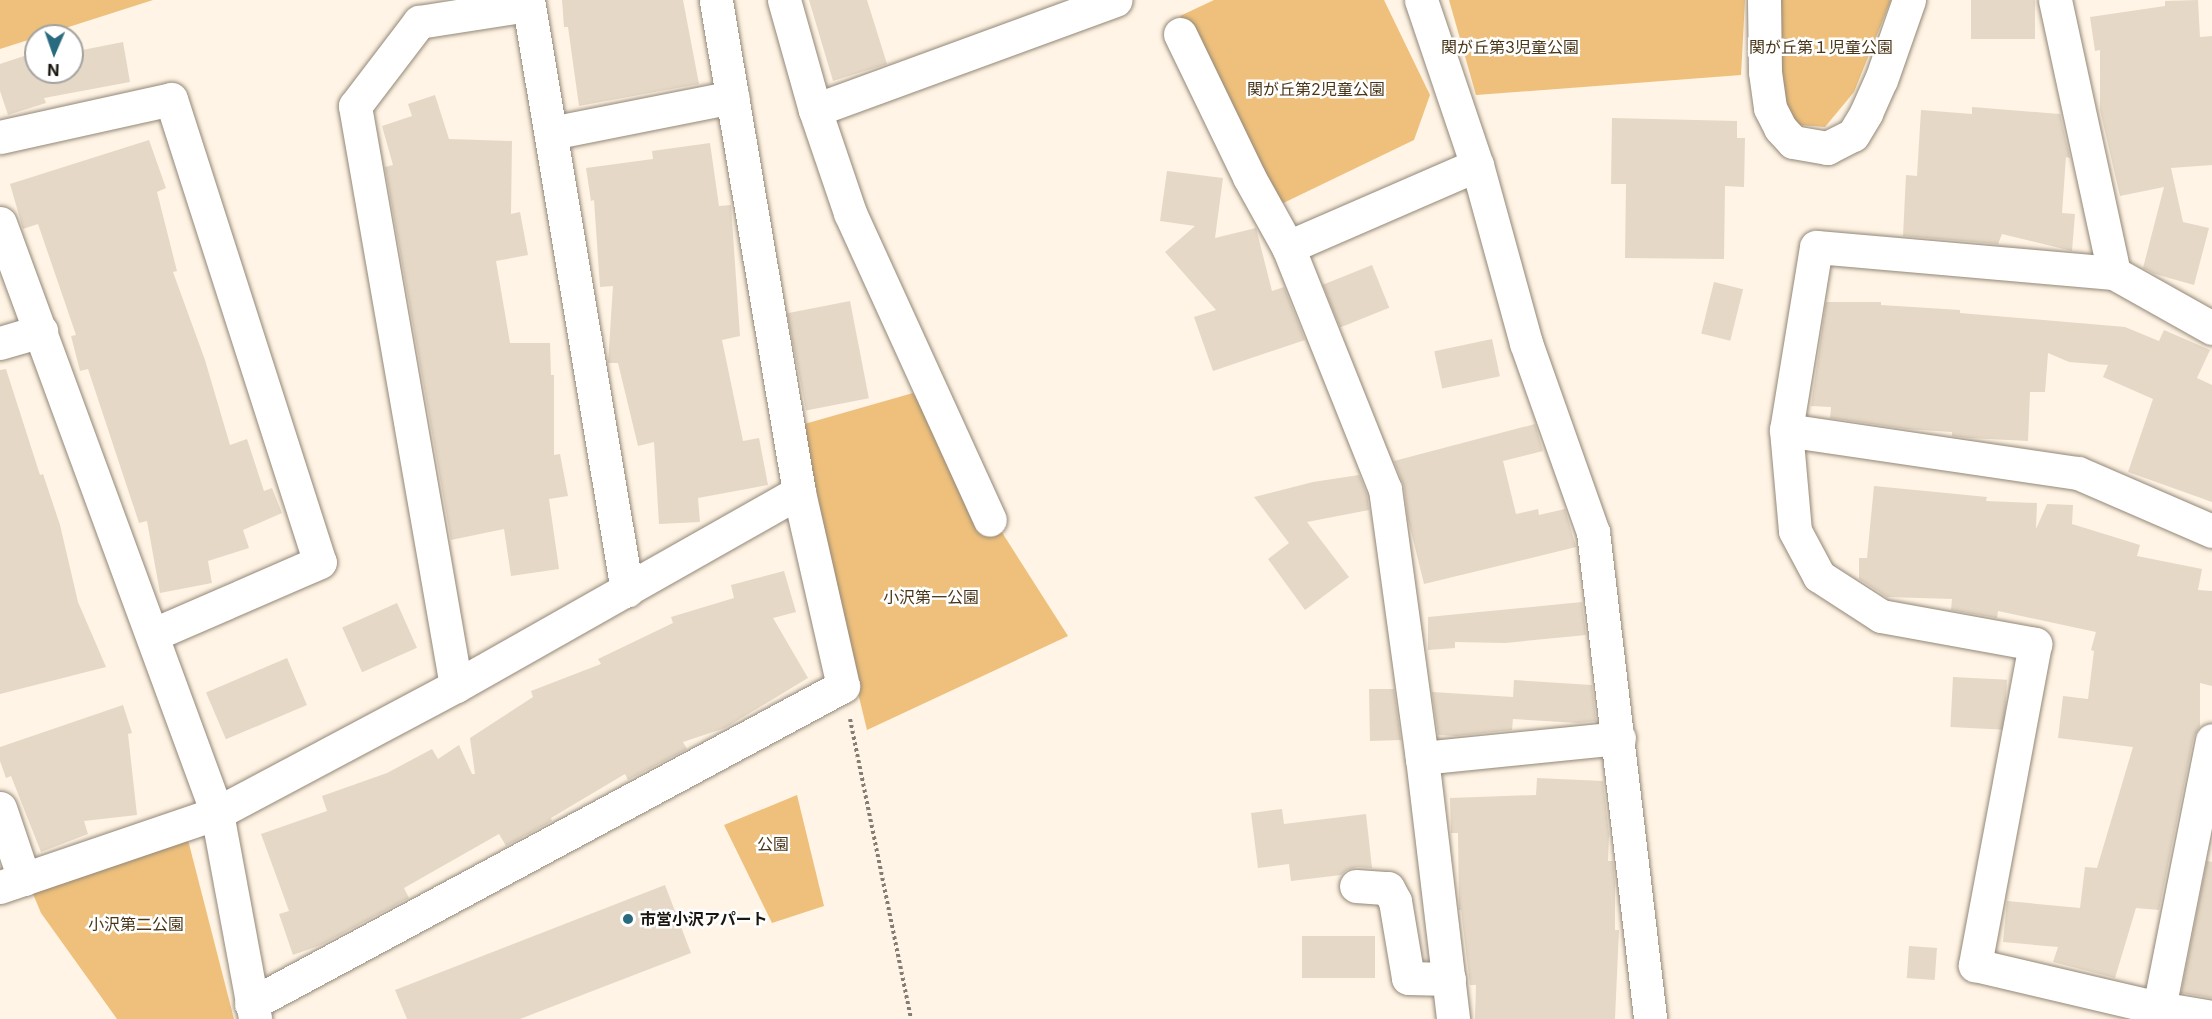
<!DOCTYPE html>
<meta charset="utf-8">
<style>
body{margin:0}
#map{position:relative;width:2212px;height:1019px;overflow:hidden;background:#fff4e5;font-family:Inter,"Noto Sans JP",sans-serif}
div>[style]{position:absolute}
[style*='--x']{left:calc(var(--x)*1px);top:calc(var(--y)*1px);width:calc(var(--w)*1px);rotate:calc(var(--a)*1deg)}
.green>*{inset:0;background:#eec07c}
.building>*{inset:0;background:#e5d8c6;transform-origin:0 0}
.path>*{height:4px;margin-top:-2px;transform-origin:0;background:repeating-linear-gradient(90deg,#847d73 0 3px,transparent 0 6px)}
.roads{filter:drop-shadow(0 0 2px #938777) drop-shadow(0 0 2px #938777)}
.minor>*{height:33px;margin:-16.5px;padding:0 16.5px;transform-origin:16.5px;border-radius:16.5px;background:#fff}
.tertiary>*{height:33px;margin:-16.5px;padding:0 16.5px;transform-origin:16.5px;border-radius:16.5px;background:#fff}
.dots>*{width:16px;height:16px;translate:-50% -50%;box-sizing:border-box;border:3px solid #fff;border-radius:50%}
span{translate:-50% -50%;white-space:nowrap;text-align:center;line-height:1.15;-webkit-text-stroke:5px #fff;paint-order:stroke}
.park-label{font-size:16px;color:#493517}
.poi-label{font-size:16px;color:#1a1610;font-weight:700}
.left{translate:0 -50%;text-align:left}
.north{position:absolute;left:24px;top:24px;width:60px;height:60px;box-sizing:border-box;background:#fff;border:2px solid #a3a29f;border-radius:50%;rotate:182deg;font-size:16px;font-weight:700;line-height:24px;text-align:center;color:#1a1610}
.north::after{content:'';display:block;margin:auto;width:21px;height:27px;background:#296a7e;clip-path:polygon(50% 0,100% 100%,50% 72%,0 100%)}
</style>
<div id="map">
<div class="green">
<div style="clip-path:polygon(0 0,153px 0,0 49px)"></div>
<div style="clip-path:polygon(1214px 0,1384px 0,1430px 95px,1414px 140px,1273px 208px,1180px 16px)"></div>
<div style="clip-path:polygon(1449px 0,1745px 0,1741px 75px,1476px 95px)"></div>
<div style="clip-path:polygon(1775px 0,1891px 0,1854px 92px,1825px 127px,1800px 125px,1789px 115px,1780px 94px)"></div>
<div style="clip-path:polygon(913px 393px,1068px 636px,867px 730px,829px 573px,801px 425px)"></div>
<div style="clip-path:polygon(797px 795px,824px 906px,772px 923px,724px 825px)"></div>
<div style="clip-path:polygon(187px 836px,234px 1019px,117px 1019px,41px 913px,31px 889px)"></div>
</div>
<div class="building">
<div style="clip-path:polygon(562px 0,683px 0,699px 84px,579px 106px,568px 27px,564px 27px)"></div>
<div style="clip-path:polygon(809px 0,867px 0,887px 64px,833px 81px)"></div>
<div style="left:1971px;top:0;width:64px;height:39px"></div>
<div style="clip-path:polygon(2198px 0,2200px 37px,2212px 36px,2212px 165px,2171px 168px,2183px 222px,2209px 228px,2194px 285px,2155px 274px,2143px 268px,2164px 187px,2120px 196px,2100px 110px,2100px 50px,2095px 51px,2090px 17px,2165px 6px,2165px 1px)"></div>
<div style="clip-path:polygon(123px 42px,130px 82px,44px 98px,46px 103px,8px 115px,0 91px,0 64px,30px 54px,32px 59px,36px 58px,36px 72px,72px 72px,72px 52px)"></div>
<div style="clip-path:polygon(435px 95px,449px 139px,512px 141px,511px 214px,520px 212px,528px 255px,496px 261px,510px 343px,550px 343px,551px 375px,554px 375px,554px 455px,560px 454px,568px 496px,549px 499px,559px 569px,511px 576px,504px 529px,451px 540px,385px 167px,393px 165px,382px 126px,412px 116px,408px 104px)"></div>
<div style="clip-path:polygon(1972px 107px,2060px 114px,2070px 158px,2066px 157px,2062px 213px,2075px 214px,2072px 251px,2002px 234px,1998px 244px,1903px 236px,1906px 175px,1917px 176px,1921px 110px,1972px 114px)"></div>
<div style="clip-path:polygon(1612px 118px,1737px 121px,1737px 138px,1745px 138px,1744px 187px,1725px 186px,1724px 259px,1625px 258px,1626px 184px,1611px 184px)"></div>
<div style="clip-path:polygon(149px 140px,166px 188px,157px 192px,177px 271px,173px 272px,205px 360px,230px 445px,247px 439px,264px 491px,272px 488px,282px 513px,243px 530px,249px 548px,208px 561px,212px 583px,160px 593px,147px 521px,139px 523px,88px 369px,80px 371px,71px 336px,76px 335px,38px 224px,23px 229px,10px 184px)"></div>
<div style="clip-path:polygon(710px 143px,719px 206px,731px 205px,740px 336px,722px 340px,743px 441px,759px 438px,768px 485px,698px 498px,700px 522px,659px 524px,654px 442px,638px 446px,618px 363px,608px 363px,613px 286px,600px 287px,594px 200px,591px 201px,586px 168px,653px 159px,652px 151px)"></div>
<div style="clip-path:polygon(1167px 171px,1223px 178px,1215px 238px,1256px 228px,1272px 291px,1284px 287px,1305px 340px,1213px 371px,1194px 317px,1216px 310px,1165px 252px,1195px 226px,1160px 221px)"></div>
<div style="left:1372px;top:265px;width:46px;height:53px;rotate:68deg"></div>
<div style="left:1714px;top:282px;width:30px;height:53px;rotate:14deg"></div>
<div style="left:850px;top:301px;width:99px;height:64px;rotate:79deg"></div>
<div style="clip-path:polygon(1826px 302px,1881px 302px,1881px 305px,1960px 310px,1960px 313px,2125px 327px,2159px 341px,2164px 330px,2210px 350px,2197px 378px,2212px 385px,2212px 502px,2128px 472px,2153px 399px,2103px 377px,2108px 365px,2069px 362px,2048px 353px,2045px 392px,2030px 392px,2028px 441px,1969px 438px,1952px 436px,1952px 432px,1906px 429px,1830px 418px,1831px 407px,1811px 406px)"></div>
<div style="left:1492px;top:339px;width:38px;height:59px;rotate:78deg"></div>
<div style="clip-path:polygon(6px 369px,40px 475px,43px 474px,60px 525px,78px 602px,106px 667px,0 694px,0 370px)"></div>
<div style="clip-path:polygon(1535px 424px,1543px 451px,1503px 461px,1516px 514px,1538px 509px,1539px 515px,1565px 509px,1576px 547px,1424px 584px,1408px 519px,1404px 486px,1394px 461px)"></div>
<div style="clip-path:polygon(1359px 475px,1367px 494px,1369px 510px,1307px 522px,1349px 577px,1305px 610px,1268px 559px,1289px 543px,1254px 497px,1313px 482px)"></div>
<div style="clip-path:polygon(1874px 486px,1987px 497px,1986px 501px,2037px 503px,2036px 529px,2047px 504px,2073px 505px,2072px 524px,2140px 545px,2137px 556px,2202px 569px,2198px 590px,2212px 591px,2212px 686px,2200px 683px,2200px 726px,2194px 736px,2159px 910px,2136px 908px,2115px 978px,2053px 962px,2058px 947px,2003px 942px,2007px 901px,2080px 908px,2085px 867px,2097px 868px,2133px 747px,2058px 738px,2063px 696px,2088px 699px,2094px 651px,2091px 650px,2096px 632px,1998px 611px,1997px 618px,1951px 610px,1952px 599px,1887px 597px,1859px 579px,1859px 558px,1867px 558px)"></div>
<div style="clip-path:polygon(784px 571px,796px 612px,773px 618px,808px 678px,725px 728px,683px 742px,687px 749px,628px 780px,625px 774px,551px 818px,552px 821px,506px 846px,499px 834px,404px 888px,409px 898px,321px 945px,293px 955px,279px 914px,289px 911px,261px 834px,327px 811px,322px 796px,387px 773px,432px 749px,438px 759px,459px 745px,472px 774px,475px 774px,470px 738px,533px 697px,531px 691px,601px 664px,598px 659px,673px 623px,671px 617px,734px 598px,731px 585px)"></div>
<div style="clip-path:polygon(1582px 602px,1586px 635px,1505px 643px,1455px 642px,1455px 648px,1428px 650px,1428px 617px)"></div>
<div style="left:397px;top:603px;width:49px;height:60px;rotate:66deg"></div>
<div style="left:287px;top:658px;width:51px;height:88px;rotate:67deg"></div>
<div style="left:1953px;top:677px;width:54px;height:50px;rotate:3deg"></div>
<div style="clip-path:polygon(1514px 680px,1592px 685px,1596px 721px,1578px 723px,1513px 719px,1512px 730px,1456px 736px,1438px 735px,1432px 692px,1513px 697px)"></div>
<div style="clip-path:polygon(1369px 689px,1394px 689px,1401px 740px,1370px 741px)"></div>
<div style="clip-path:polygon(123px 705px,132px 733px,128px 734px,137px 815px,84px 821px,88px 834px,41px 852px,11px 776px,6px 778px,0 761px,0 747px)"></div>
<div style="clip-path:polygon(1537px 778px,1603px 781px,1609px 834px,1608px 861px,1613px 861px,1615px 883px,1615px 930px,1619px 930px,1615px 1019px,1475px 1019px,1476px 985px,1470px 985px,1461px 910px,1459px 910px,1458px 833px,1451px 833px,1450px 798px,1536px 795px)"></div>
<div style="clip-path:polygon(1282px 809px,1284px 824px,1366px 814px,1372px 868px,1357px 867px,1347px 870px,1341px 875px,1291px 881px,1289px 864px,1258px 868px,1251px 813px)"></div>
<div style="clip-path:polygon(2207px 861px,2212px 862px,2212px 998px,2181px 993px)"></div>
<div style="clip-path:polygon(665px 885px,691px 953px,520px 1019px,407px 1019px,395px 990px)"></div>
<div style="left:1375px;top:936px;width:42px;height:73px;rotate:90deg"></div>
<div style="left:1909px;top:946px;width:28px;height:32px;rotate:4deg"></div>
</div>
<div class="path">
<div style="--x:850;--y:719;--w:306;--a:78.5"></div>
</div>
<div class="roads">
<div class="minor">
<div style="--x:528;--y:0;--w:599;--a:80.49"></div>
<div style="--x:784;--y:0;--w:114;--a:74.3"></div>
<div style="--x:815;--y:110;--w:320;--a:-20.1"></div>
<div style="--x:1764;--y:0;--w:72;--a:89.2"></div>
<div style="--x:1765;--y:72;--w:36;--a:82"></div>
<div style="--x:1770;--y:108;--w:22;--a:63"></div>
<div style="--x:1780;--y:128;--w:19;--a:47"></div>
<div style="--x:1793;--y:142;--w:35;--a:10"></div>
<div style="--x:1827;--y:148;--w:29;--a:-27"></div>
<div style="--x:1853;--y:135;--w:26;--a:-59"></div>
<div style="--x:1866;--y:113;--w:36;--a:-66"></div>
<div style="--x:1881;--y:80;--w:85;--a:-70.7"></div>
<div style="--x:2055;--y:0;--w:279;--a:77.8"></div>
<div style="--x:1180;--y:34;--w:159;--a:64.2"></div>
<div style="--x:1249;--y:177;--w:80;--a:60.9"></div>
<div style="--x:1288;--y:247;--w:261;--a:68.2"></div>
<div style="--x:1385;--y:489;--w:272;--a:82.2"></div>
<div style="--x:1422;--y:758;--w:263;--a:83.2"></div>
<div style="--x:815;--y:110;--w:109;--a:71.2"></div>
<div style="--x:850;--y:213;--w:337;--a:65.5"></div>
<div style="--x:551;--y:133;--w:185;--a:-11.2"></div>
<div style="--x:0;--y:137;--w:175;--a:-12.5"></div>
<div style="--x:171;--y:99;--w:486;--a:72.2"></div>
<div style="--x:320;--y:562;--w:183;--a:156.5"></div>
<div style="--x:0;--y:223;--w:629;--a:69.81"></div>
<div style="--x:217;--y:813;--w:209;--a:79.5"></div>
<div style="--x:1288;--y:247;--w:206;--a:-23.5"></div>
<div style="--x:2212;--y:328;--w:112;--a:-150.7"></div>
<div style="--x:2114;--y:273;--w:299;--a:-175"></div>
<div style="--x:1816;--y:247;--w:185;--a:99.3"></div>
<div style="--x:1786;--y:430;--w:101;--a:84.9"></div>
<div style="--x:1795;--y:531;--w:51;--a:61.9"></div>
<div style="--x:1819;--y:576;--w:74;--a:32.8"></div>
<div style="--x:1881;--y:616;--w:157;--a:10.3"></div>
<div style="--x:2035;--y:644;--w:327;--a:100.6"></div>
<div style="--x:1975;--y:965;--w:189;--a:13.2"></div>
<div style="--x:2159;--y:1008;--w:54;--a:9.6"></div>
<div style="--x:0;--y:343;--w:43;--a:-16.3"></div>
<div style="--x:1786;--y:430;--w:295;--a:8.4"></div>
<div style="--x:2078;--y:473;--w:146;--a:23.4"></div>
<div style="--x:456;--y:686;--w:589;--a:-99.88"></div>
<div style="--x:355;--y:106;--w:106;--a:-52.7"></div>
<div style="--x:419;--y:22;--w:110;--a:-8.9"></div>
<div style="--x:1422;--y:758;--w:198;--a:-5.8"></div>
<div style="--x:0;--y:808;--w:75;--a:71.3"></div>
<div style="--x:1356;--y:886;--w:32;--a:4"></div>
<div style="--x:1388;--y:888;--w:15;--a:62"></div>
<div style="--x:1395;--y:901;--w:78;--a:80.4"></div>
<div style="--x:1408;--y:978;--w:41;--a:1.4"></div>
<div style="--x:0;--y:887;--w:229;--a:-18.8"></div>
<div style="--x:217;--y:813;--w:271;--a:-28"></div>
<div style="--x:456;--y:686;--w:394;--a:-29.5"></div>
<div style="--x:251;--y:1004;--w:672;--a:-28.24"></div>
<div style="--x:843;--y:686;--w:199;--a:-102.8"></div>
<div style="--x:799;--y:492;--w:499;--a:-99.6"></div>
<div style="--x:2159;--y:1008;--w:273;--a:-78.8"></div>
</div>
<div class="tertiary">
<div style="--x:1421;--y:0;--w:174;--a:71.3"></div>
<div style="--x:1477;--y:165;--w:185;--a:74.6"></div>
<div style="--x:1526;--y:343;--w:201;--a:70.5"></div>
<div style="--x:1593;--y:532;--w:490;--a:83.3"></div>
</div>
</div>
<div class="dots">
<div style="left:628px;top:919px;background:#296a7e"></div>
</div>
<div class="park-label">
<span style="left:1510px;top:47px">関が丘第3児童公園</span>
<span style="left:1821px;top:47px">関が丘第１児童公園</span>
<span style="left:1316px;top:89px">関が丘第2児童公園</span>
<span style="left:931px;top:597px">小沢第一公園</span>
<span style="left:773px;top:844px">公園</span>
<span style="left:136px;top:924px">小沢第二公園</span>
</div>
<div class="poi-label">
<span class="left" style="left:640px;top:919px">市営小沢アパート</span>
</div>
<div class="north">N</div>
</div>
